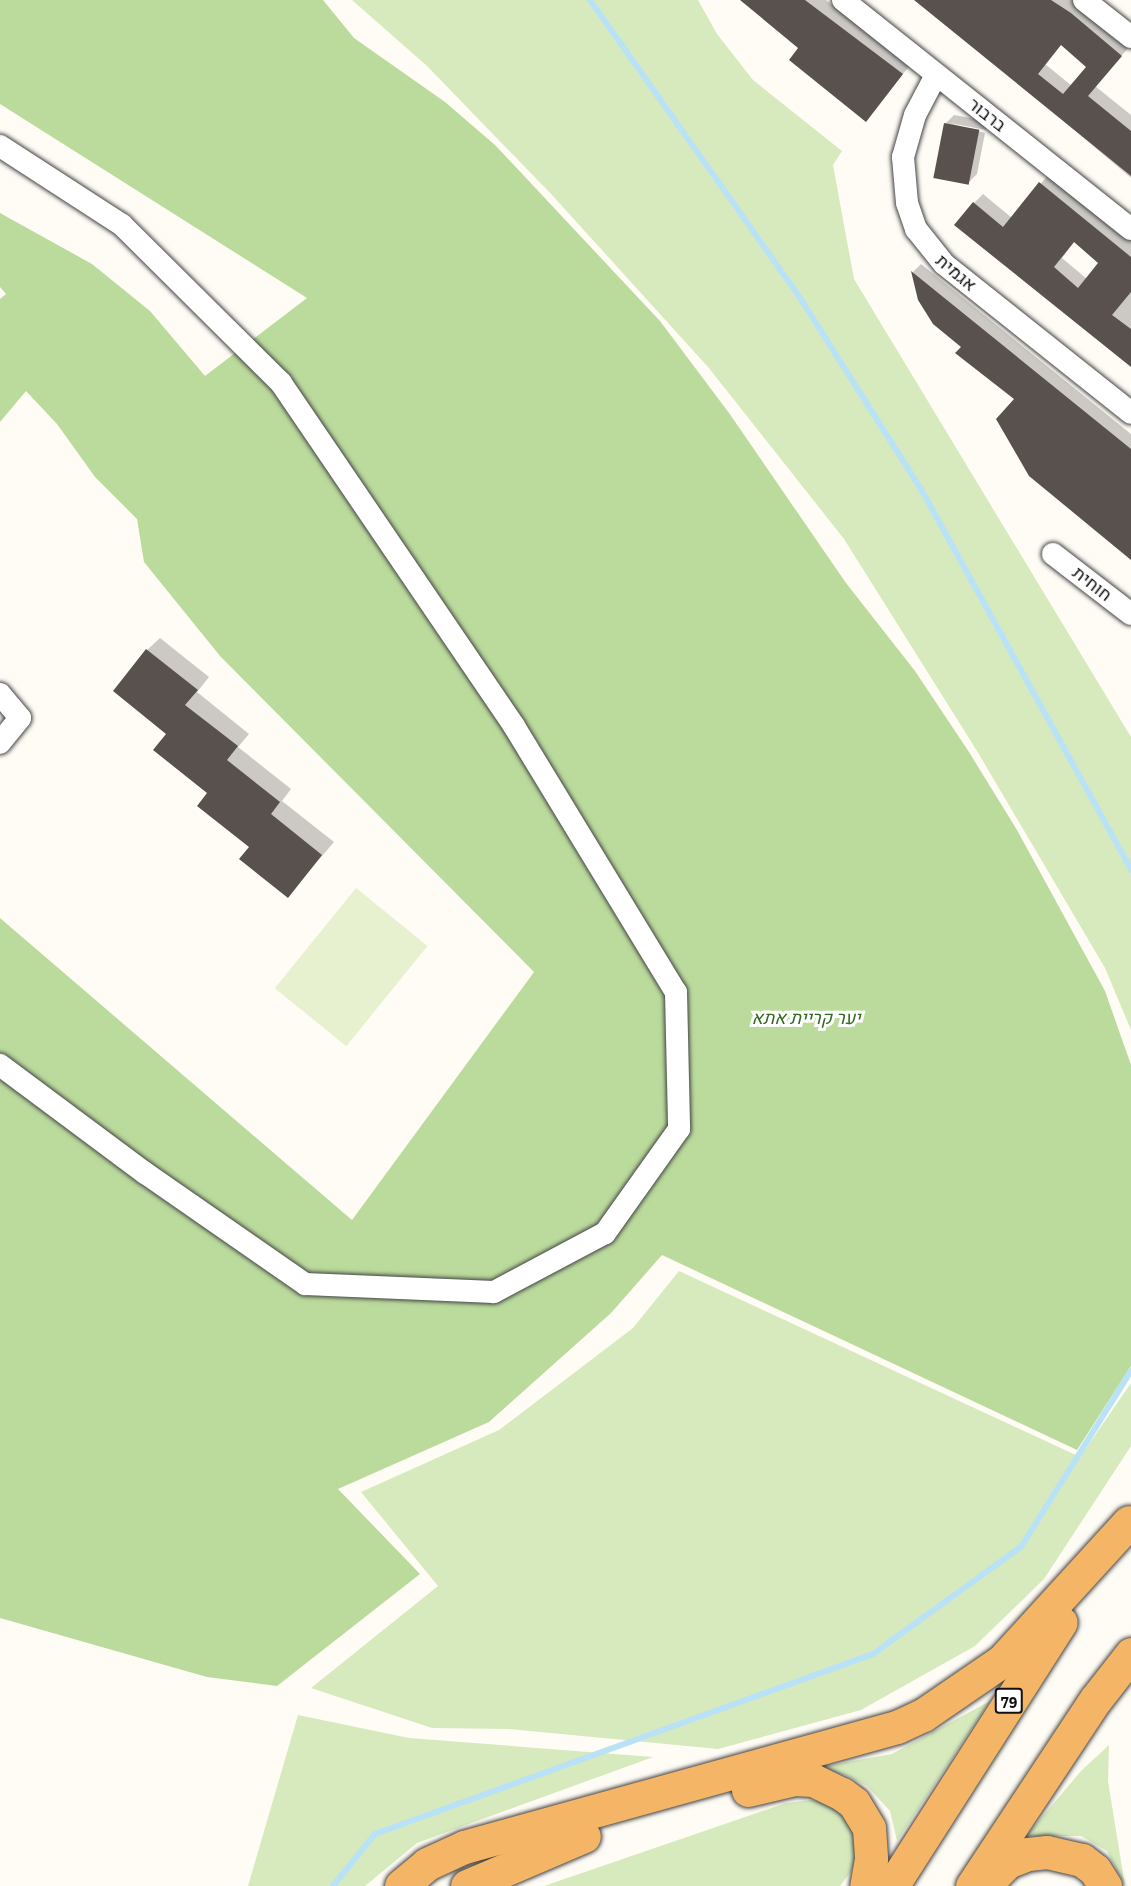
<!DOCTYPE html>
<meta charset="utf-8">
<style>
body{margin:0}
#map{position:relative;width:1131px;height:1886px;overflow:hidden;background:#fffcf5;font-family:"Zilla Slab",Heebo,serif}
div>[style]{position:absolute}
[style*='--x']{left:calc(var(--x)*1px);top:calc(var(--y)*1px);width:calc(var(--w)*1px);rotate:calc(var(--a)*1deg)}
.green>*{inset:0;background:#d6eabe}
.forest>*{inset:0;background:#bbdb9d}
.pitch>*{inset:0;background:#e7f1cf;transform-origin:0 0}
.shadow>*{inset:0;background:#0003}
.stream>*{height:6px;margin:-3px;padding:0 3px;transform-origin:3px;border-radius:3px;background:#bae2f6}
.building>*{inset:0;background:#59514d;transform-origin:0 0}
.roads{filter:drop-shadow(0 0 2px #444) drop-shadow(0 0 2px #444)}
.minor>*{height:22px;margin:-11px;padding:0 11px;transform-origin:11px;border-radius:11px;background:#fff}
.trunk>*{height:33px;margin:-16.5px;padding:0 16.5px;transform-origin:16.5px;border-radius:16.5px;background:#f4b666}
span{translate:-50% -50%;white-space:nowrap;text-align:center;line-height:1.15;-webkit-text-stroke:6px #fff;paint-order:stroke}
.shield-label span{padding:2px 4px;background:#fff;border:2px solid;border-radius:4px;-webkit-text-stroke-width:0}
.shield-label{font-size:16px;color:#111;font-weight:700}
.street-label{font-size:18px;color:#111}
.park-label{font-size:18px;color:#326920;font-style:italic}
</style>
<div id="map">
<div class="green">
<div style="clip-path:polygon(352px 0,698px 0,717px 34px,753px 80px,842px 151px,833px 165px,854px 279px,1131px 737px,1131px 1030px,1105px 968px,977px 751px,844px 539px,708px 367px,552px 195px,427px 66px)"></div>
<div style="clip-path:polygon(679px 1271px,1080px 1457px,1131px 1383px,1131px 1446px,1044px 1579px,975px 1646px,861px 1710px,718px 1749px,509px 1729px,432px 1728px,311px 1688px,438px 1586px,361px 1492px,499px 1430px,633px 1328px)"></div>
<div style="clip-path:polygon(990px 1701px,897px 1841px,890px 1811px,867px 1786px,845px 1775px,813px 1768px,892px 1754px)"></div>
<div style="clip-path:polygon(298px 1715px,409px 1738px,653px 1757px,417px 1843px,365px 1886px,248px 1886px)"></div>
<div style="clip-path:polygon(1109px 1745px,1108px 1781px,1125px 1886px,1107px 1851px,1081px 1836px,1026px 1836px,1081px 1771px)"></div>
<div style="clip-path:polygon(811px 1800px,830px 1803px,845px 1813px,859px 1847px,851px 1872px,840px 1886px,544px 1886px,786px 1803px)"></div>
</div>
<div class="forest">
<div style="clip-path:polygon(0 0,323px 0,354px 38px,445px 102px,495px 145px,660px 321px,729px 413px,846px 583px,915px 671px,969px 752px,1017px 830px,1105px 991px,1131px 1065px,1131px 1366px,1077px 1450px,662px 1255px,611px 1313px,489px 1422px,338px 1489px,420px 1574px,277px 1686px,207px 1677px,0 1618px,0 918px,352px 1220px,534px 972px,220px 656px,144px 562px,137px 519px,95px 477px,57px 424px,26px 391px,0 422px,0 299px,6px 294px,0 287px,0 213px,92px 264px,150px 311px,205px 376px,307px 298px,0 104px)"></div>
</div>
<div class="pitch">
<div style="left:356px;top:888px;width:92px;height:129px;rotate:39deg"></div>
</div>
<div class="shadow">
<div style="clip-path:polygon(759px 0,826px 0,911px 64px,866px 120px)"></div>
<div style="clip-path:polygon(evenodd,921px 0,1073px 0,1130px 46px,1095px 86px,1131px 115px,1131px 178px,921px 0,1061px 44px,1088px 67px,1072px 86px,1045px 64px,1061px 44px)"></div>
<div style="clip-path:polygon(954px 115px,987px 121px,986px 130px,950px 123px,985px 133px,977px 174px,968px 183px,945px 124px)"></div>
<div style="clip-path:polygon(evenodd,1049px 174px,1131px 239px,1131px 364px,974px 203px,983px 194px,1012px 218px,1049px 174px,1075px 241px,1100px 262px,1087px 279px,1062px 258px,1075px 241px)"></div>
<div style="clip-path:polygon(921px 264px,1131px 434px,1131px 558px,1016px 399px,919px 299px,913px 272px)"></div>
<div style="clip-path:polygon(160px 638px,209px 677px,197px 692px,249px 734px,238px 747px,291px 789px,282px 801px,334px 842px,288px 896px,168px 734px,147px 650px)"></div>
</div>
<div class="stream">
<div style="--x:590;--y:0;--w:368;--a:54.8"></div>
<div style="--x:802;--y:301;--w:222;--a:57.7"></div>
<div style="--x:921;--y:489;--w:435;--a:61.1"></div>
<div style="--x:333;--y:1886;--w:67;--a:-51.1"></div>
<div style="--x:375;--y:1834;--w:530;--a:-19.87"></div>
<div style="--x:873;--y:1654;--w:183;--a:-35.9"></div>
<div style="--x:1021;--y:1547;--w:208;--a:-58"></div>
</div>
<div class="building">
<div style="clip-path:polygon(740px 0,805px 0,903px 74px,866px 122px,789px 60px,798px 48px)"></div>
<div style="clip-path:polygon(evenodd,914px 0,1051px 0,1071px 13px,1122px 56px,1088px 96px,1131px 131px,1131px 176px,914px 0,1061px 45px,1086px 67px,1063px 94px,1038px 74px,1061px 45px)"></div>
<div style="left:944px;top:123px;width:36px;height:56px;rotate:11deg"></div>
<div style="clip-path:polygon(evenodd,1039px 182px,1131px 257px,1131px 292px,1112px 315px,1131px 329px,1131px 367px,954px 225px,973px 202px,1003px 227px,1039px 182px,1074px 242px,1098px 263px,1078px 288px,1054px 267px,1074px 242px)"></div>
<div style="clip-path:polygon(911px 271px,1131px 449px,1131px 560px,1029px 476px,996px 419px,1014px 399px,955px 353px,961px 347px,933px 324px,918px 300px)"></div>
<div style="clip-path:polygon(146px 649px,198px 690px,185px 705px,238px 746px,227px 760px,280px 802px,271px 814px,322px 855px,288px 898px,239px 859px,249px 847px,197px 806px,207px 793px,153px 750px,166px 734px,113px 691px)"></div>
</div>
<div class="roads">
<div class="minor">
<div style="--x:843;--y:0;--w:368;--a:38.5"></div>
<div style="--x:1084;--y:0;--w:60;--a:38.2"></div>
<div style="--x:936;--y:75;--w:45;--a:117.7"></div>
<div style="--x:915;--y:115;--w:44;--a:105.9"></div>
<div style="--x:903;--y:157;--w:46;--a:85"></div>
<div style="--x:907;--y:203;--w:28;--a:71"></div>
<div style="--x:916;--y:229;--w:45;--a:51.3"></div>
<div style="--x:944;--y:264;--w:239;--a:38.5"></div>
<div style="--x:0;--y:146;--w:145;--a:32.9"></div>
<div style="--x:122;--y:225;--w:224;--a:44.8"></div>
<div style="--x:281;--y:383;--w:415;--a:55.8"></div>
<div style="--x:514;--y:726;--w:311;--a:58.7"></div>
<div style="--x:676;--y:992;--w:137;--a:88.7"></div>
<div style="--x:679;--y:1129;--w:128;--a:125.4"></div>
<div style="--x:605;--y:1233;--w:126;--a:152"></div>
<div style="--x:494;--y:1292;--w:189;--a:-177.6"></div>
<div style="--x:305;--y:1284;--w:195;--a:-145.2"></div>
<div style="--x:145;--y:1173;--w:181;--a:-143.3"></div>
<div style="--x:1053;--y:554;--w:98;--a:37.6"></div>
<div style="--x:0;--y:694;--w:31;--a:50"></div>
<div style="--x:20;--y:718;--w:32;--a:129"></div>
</div>
<div class="trunk">
<div style="--x:748;--y:1790;--w:47;--a:-13.4"></div>
<div style="--x:794;--y:1779;--w:19;--a:3"></div>
<div style="--x:813;--y:1780;--w:32;--a:26"></div>
<div style="--x:842;--y:1794;--w:15;--a:37"></div>
<div style="--x:854;--y:1803;--w:29;--a:59"></div>
<div style="--x:869;--y:1828;--w:31;--a:86"></div>
<div style="--x:871;--y:1859;--w:27;--a:100"></div>
<div style="--x:985;--y:1885;--w:32;--a:-46"></div>
<div style="--x:1007;--y:1862;--w:22;--a:-21"></div>
<div style="--x:1028;--y:1854;--w:19;--a:-6"></div>
<div style="--x:1047;--y:1852;--w:36;--a:13"></div>
<div style="--x:1082;--y:1860;--w:16;--a:38"></div>
<div style="--x:1095;--y:1870;--w:19;--a:58"></div>
<div style="--x:401;--y:1886;--w:34;--a:-40"></div>
<div style="--x:427;--y:1864;--w:41;--a:-24.7"></div>
<div style="--x:464;--y:1847;--w:449;--a:-15.5"></div>
<div style="--x:897;--y:1727;--w:29;--a:-25"></div>
<div style="--x:923;--y:1715;--w:96;--a:-34.4"></div>
<div style="--x:1002;--y:1661;--w:188;--a:-47.6"></div>
<div style="--x:467;--y:1886;--w:127;--a:-23.1"></div>
<div style="--x:892;--y:1886;--w:313;--a:-57.4"></div>
<div style="--x:972;--y:1886;--w:224;--a:-56.5"></div>
<div style="--x:1096;--y:1699;--w:57;--a:-52.1"></div>
</div>
</div>
<div class="shield-label">
<span style="left:1009px;top:1701px">79</span>
</div>
<div class="street-label">
<span style="left:987px;top:115px;rotate:38deg">ברבור</span>
<span style="left:956px;top:273px;rotate:40deg">אגמית</span>
<span style="left:1092px;top:584px;rotate:38deg">חוחית</span>
</div>
<div class="park-label">
<span style="left:806px;top:1018px">יער קריית אתא</span>
</div>
</div>
